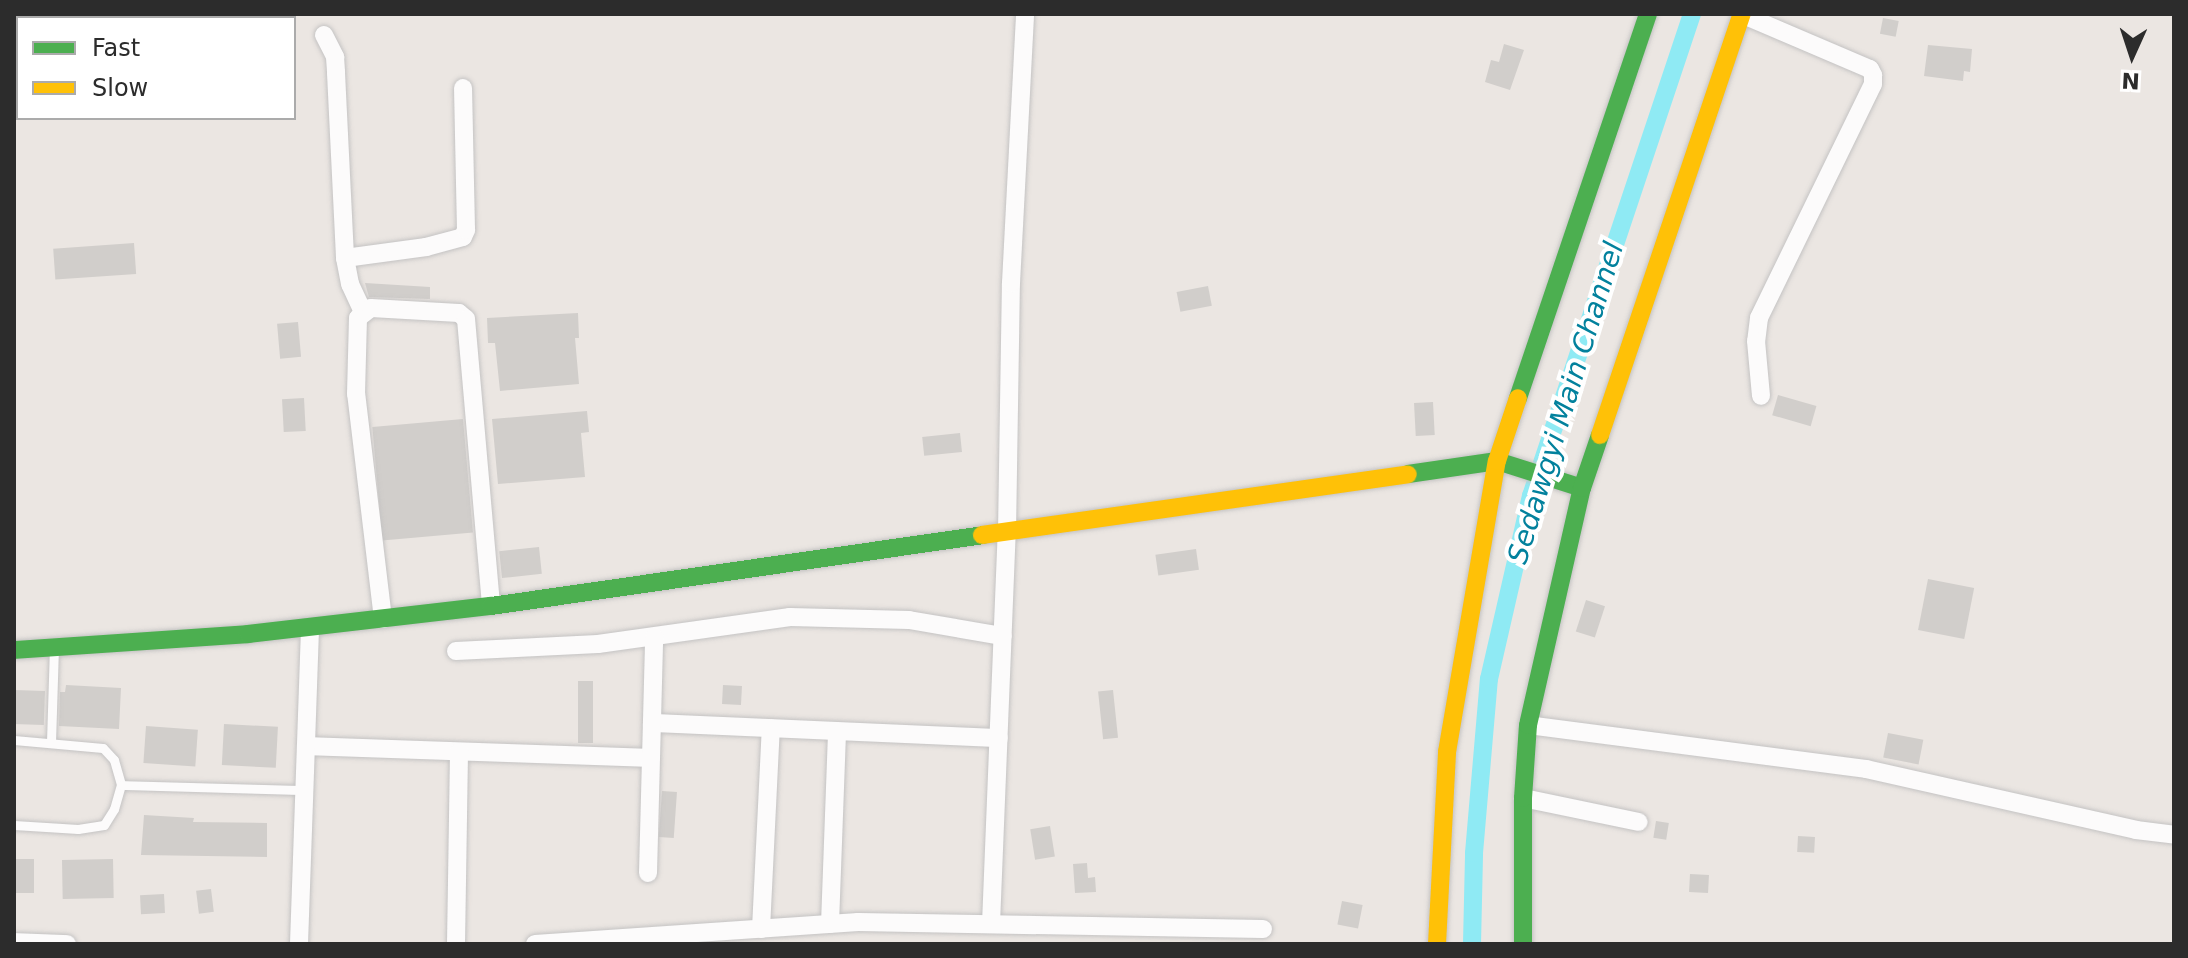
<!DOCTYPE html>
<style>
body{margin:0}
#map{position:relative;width:2188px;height:958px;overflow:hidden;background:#ebe6e2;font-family:"DejaVu Sans",sans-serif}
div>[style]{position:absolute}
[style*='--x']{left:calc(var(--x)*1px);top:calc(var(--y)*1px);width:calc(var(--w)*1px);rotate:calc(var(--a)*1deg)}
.canal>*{height:18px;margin:-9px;padding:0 9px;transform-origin:9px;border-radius:9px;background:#8feaf4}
.building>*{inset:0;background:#d1cecb;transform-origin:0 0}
.roads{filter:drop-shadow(0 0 2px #c4c3c3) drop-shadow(0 0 2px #c4c3c3)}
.lane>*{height:9px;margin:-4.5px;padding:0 4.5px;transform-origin:4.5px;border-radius:4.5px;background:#fcfbfb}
.street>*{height:18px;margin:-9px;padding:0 9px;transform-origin:9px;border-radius:9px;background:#fcfbfb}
.fast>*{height:18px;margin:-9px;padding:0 9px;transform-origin:9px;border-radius:9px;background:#4caf50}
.slow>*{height:18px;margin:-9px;padding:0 9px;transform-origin:9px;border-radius:9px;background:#ffc107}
span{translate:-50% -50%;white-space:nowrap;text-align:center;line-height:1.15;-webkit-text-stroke:8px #fff;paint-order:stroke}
.water-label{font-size:28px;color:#02819d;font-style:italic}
.frame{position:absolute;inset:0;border:16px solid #2c2c2c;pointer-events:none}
.legend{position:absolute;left:16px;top:16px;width:280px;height:104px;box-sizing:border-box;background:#fff;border:2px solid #ababab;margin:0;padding:10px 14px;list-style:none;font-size:24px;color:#2c2c2c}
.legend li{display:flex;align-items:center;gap:16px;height:40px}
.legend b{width:40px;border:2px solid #ababab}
.north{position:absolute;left:2092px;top:16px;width:80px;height:80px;-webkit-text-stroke:6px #fff;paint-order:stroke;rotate:183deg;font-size:22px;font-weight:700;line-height:32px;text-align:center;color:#2c2c2c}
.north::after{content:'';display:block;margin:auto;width:28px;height:36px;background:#2c2c2c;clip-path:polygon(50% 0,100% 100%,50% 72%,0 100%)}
</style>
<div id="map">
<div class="canal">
<div style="--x:1472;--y:944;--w:91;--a:-88.7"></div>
<div style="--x:1474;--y:853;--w:175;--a:-85.1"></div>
<div style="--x:1489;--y:679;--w:188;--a:-77.1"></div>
<div style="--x:1531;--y:496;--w:508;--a:-71.53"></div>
</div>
<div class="building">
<div style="left:1883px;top:18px;width:16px;height:16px;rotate:11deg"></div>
<div style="clip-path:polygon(1504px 44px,1524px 50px,1510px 90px,1485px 82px,1491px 60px,1499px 62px)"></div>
<div style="clip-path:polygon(1928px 45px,1972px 49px,1970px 72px,1964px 71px,1963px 81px,1924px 76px)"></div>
<div style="left:134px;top:243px;width:31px;height:81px;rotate:86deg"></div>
<div style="clip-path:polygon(365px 283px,430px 287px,430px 299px,369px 297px)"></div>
<div style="left:1208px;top:286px;width:20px;height:32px;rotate:79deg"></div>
<div style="clip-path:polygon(578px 313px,579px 338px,575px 338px,579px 384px,500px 391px,495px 343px,488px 343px,487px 318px)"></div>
<div style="left:298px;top:322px;width:35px;height:21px;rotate:85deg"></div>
<div style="left:1778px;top:395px;width:40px;height:21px;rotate:16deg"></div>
<div style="left:304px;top:398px;width:33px;height:22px;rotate:87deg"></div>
<div style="left:1433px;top:402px;width:33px;height:19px;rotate:87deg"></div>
<div style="clip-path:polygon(587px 411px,589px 432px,581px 433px,585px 477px,498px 484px,492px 419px)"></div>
<div style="left:463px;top:419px;width:114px;height:91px;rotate:85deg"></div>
<div style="left:960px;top:433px;width:19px;height:38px;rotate:84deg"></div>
<div style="left:539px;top:547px;width:27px;height:40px;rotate:84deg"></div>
<div style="left:1196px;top:549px;width:21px;height:41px;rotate:82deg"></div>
<div style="left:1928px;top:579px;width:47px;height:52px;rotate:11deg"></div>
<div style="left:1586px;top:600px;width:20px;height:33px;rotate:18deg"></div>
<div style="left:578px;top:681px;width:15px;height:62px"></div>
<div style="clip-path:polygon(66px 685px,121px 688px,119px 729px,59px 726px,60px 692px,65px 692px)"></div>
<div style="left:723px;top:685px;width:19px;height:19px;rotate:3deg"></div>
<div style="left:14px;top:690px;width:31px;height:34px;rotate:2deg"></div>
<div style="left:1113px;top:690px;width:48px;height:15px;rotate:84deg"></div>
<div style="left:224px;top:724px;width:54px;height:41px;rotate:3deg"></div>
<div style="left:146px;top:726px;width:52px;height:37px;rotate:4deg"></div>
<div style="left:1888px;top:733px;width:36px;height:25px;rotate:11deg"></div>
<div style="left:662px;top:791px;width:15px;height:46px;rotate:4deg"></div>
<div style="clip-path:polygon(144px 815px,194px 818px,193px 822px,267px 823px,267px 857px,141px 855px)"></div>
<div style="left:1656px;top:821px;width:13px;height:17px;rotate:9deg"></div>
<div style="left:1050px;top:826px;width:31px;height:20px;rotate:81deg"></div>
<div style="left:1798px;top:836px;width:17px;height:16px;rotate:3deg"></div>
<div style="left:14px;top:859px;width:20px;height:34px"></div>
<div style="left:113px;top:859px;width:39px;height:51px;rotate:89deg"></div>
<div style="clip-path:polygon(1087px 863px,1088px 878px,1095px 877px,1096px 892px,1075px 893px,1073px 864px)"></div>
<div style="left:1690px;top:874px;width:19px;height:18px;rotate:3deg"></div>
<div style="left:211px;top:889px;width:23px;height:15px;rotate:83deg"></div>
<div style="left:164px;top:894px;width:19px;height:24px;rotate:87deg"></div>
<div style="left:1342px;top:901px;width:21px;height:24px;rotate:11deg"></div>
</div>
<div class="roads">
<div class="lane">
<div style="--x:14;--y:740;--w:89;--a:5.1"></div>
<div style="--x:103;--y:748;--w:16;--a:47"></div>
<div style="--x:114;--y:760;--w:26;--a:74"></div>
<div style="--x:51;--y:742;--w:94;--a:-88.2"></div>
<div style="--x:14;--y:825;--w:64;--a:3.6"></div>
<div style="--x:78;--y:829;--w:26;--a:-9"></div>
<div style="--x:104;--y:825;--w:19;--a:-58"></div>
<div style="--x:114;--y:809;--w:25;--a:-74"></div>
<div style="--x:121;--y:785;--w:183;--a:1.6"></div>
</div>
<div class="street">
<div style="--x:1741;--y:14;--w:140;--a:23.1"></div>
<div style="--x:1870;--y:69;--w:7;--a:63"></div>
<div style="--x:1873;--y:75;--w:9;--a:90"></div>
<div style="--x:1873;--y:84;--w:260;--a:116"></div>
<div style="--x:1759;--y:318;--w:23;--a:97"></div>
<div style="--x:1756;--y:341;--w:55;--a:84.8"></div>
<div style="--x:324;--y:35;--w:25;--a:63"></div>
<div style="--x:335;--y:57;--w:16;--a:86"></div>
<div style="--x:336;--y:73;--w:185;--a:87.2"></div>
<div style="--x:345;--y:258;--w:26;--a:79"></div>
<div style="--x:350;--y:284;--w:31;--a:65"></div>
<div style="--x:345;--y:258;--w:82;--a:-7.7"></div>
<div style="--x:426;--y:247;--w:38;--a:-15"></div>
<div style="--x:463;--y:237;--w:8;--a:-67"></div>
<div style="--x:466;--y:230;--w:142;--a:-91.2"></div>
<div style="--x:383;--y:619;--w:227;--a:-96.8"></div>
<div style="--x:356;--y:394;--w:76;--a:-88.5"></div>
<div style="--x:358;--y:318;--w:16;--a:-38"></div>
<div style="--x:371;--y:308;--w:88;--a:3.3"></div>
<div style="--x:459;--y:313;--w:9;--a:41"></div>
<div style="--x:466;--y:319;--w:288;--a:85"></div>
<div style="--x:456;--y:651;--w:142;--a:-2.8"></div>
<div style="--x:598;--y:644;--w:194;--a:-8"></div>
<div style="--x:790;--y:617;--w:119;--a:1.4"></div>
<div style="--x:909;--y:620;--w:95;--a:9.7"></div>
<div style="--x:652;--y:723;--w:347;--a:2.5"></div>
<div style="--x:1528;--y:725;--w:341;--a:7.4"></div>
<div style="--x:1866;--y:769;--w:277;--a:12.7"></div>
<div style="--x:2136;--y:830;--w:38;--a:7"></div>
<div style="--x:306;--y:746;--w:345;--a:2"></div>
<div style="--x:1523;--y:798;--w:118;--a:11.7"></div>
<div style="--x:648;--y:873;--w:236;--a:-88.5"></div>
<div style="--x:830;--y:924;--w:193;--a:-87.9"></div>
<div style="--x:991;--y:924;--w:391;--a:-87.7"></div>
<div style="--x:1007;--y:533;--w:250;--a:-89.1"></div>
<div style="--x:1011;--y:283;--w:269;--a:-87"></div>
<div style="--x:761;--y:929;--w:201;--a:-87.2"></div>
<div style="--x:14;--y:942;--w:53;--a:2.2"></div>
<div style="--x:299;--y:944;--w:317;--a:-88"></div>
<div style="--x:456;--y:944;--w:192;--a:-89.1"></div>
<div style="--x:535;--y:944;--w:324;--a:-3.9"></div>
<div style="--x:858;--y:922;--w:405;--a:1"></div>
</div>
<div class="fast">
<div style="--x:1518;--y:398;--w:405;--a:-71.3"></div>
<div style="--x:1408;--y:474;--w:90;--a:-8.3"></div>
<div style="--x:1497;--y:461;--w:89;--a:17.6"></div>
<div style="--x:14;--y:650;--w:235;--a:-3.9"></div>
<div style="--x:248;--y:634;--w:245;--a:-6.6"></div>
<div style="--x:491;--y:606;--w:496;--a:-8.2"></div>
<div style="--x:1523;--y:944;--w:146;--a:-90"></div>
<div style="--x:1523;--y:798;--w:73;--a:-86.1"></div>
<div style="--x:1528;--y:725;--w:243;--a:-77.2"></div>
<div style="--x:1582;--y:488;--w:56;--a:-71.2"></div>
</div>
<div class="slow">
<div style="--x:1600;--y:435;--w:444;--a:-71.4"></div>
<div style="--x:982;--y:535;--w:430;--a:-8.1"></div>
<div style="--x:1437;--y:944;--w:192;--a:-87"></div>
<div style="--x:1447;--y:752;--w:295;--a:-80.3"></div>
<div style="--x:1497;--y:461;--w:66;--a:-71.6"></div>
</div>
</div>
<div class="water-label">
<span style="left:1566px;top:403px;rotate:-73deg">Sedawgyi Main Channel</span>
</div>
<div class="frame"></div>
<ul class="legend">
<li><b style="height:10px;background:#4caf50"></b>Fast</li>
<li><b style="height:10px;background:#ffc107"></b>Slow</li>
</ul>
<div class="north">N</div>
</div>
